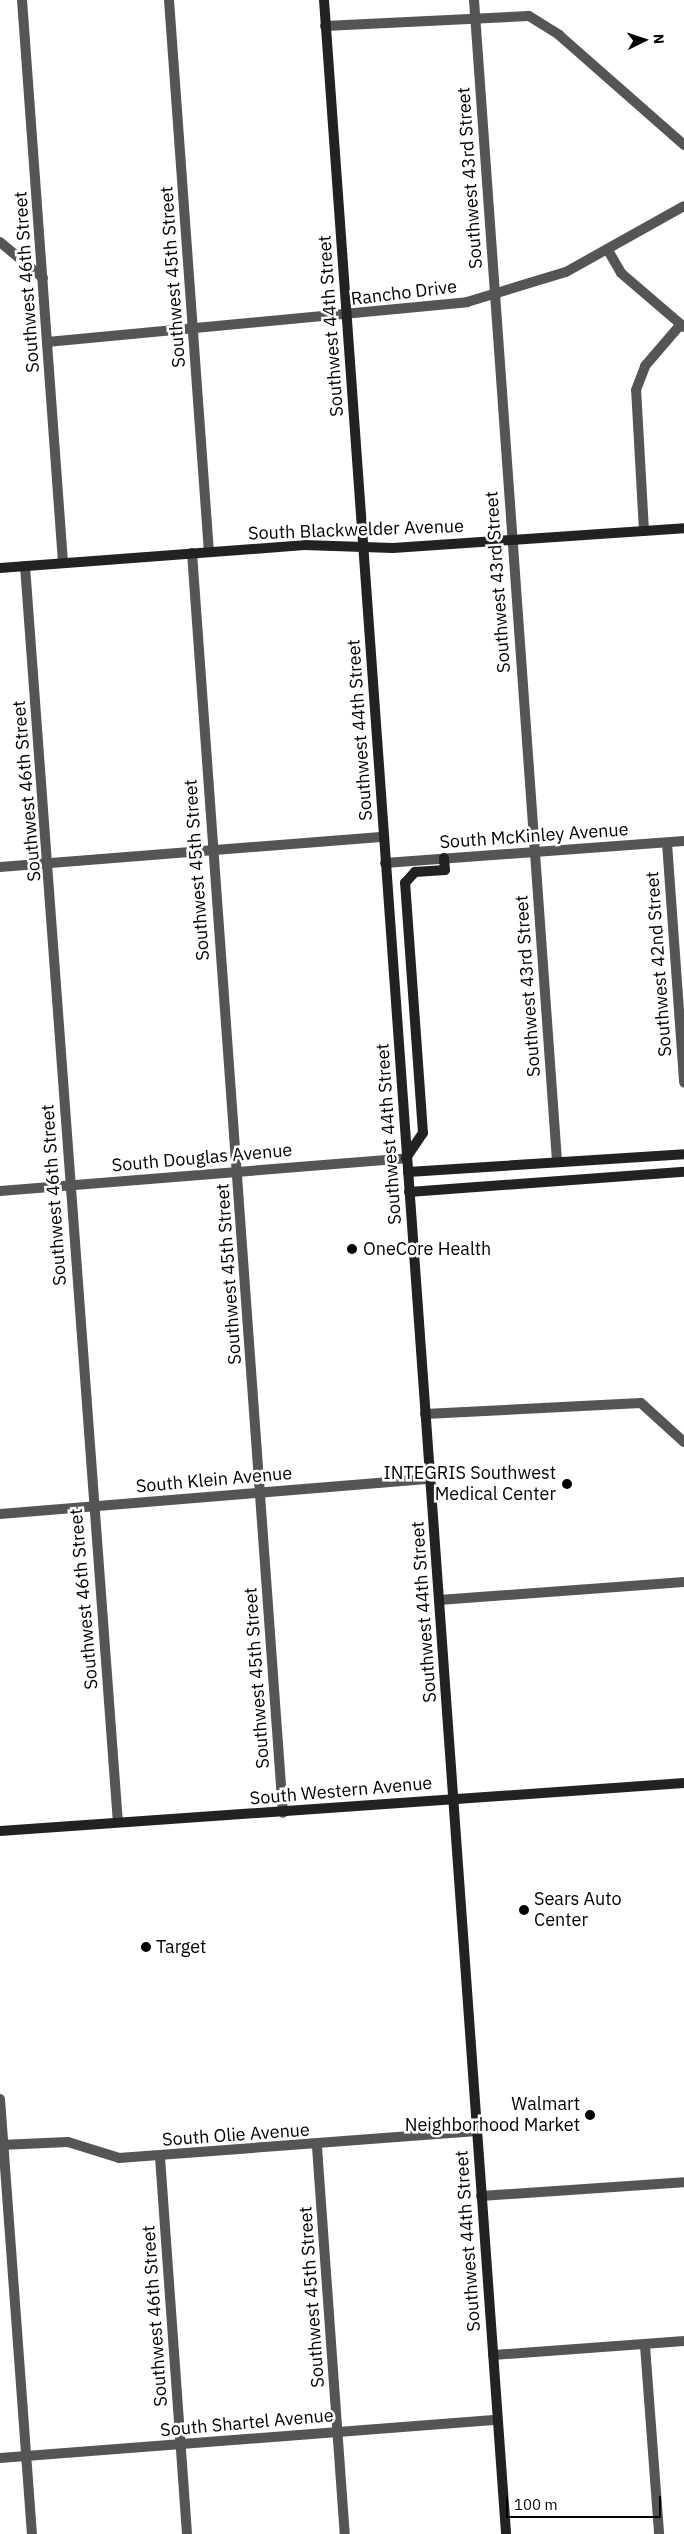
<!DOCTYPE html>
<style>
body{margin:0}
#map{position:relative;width:684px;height:2534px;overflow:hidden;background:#fff;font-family:"IBM Plex Sans",sans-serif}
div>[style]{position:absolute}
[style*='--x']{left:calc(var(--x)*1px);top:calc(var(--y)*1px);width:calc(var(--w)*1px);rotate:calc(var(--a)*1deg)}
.street>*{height:10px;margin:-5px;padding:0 5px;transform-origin:5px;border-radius:5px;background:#555}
.secondary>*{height:10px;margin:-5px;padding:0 5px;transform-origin:5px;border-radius:5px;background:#222}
.dots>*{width:14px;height:14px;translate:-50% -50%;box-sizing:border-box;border:2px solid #fff;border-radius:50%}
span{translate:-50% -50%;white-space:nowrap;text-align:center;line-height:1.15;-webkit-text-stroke:5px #fff;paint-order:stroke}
.street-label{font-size:18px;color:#000}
.poi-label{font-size:18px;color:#000}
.left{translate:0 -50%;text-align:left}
.right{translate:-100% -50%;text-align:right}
.north{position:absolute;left:619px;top:15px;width:50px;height:50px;-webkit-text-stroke:4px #fff;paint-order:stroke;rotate:86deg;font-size:14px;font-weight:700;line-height:20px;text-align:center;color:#000}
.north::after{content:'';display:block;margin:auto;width:18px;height:22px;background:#000;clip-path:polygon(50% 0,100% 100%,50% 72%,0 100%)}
.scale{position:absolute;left:506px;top:2496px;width:155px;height:22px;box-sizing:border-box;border:2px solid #000;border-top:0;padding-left:6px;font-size:15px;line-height:18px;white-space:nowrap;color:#000;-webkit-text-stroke:4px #fff;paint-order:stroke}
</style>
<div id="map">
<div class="street">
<div style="--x:22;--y:0;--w:564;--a:85.83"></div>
<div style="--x:169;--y:0;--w:553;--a:85.86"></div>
<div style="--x:474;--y:0;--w:1165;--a:85.91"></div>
<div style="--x:325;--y:26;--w:204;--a:-2.8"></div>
<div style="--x:529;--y:16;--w:36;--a:32"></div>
<div style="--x:559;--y:35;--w:167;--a:41.3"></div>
<div style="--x:0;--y:242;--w:56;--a:39.9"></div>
<div style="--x:609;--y:252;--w:24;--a:60"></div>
<div style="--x:621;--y:273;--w:83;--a:40.6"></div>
<div style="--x:47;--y:342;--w:422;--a:-5.4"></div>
<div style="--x:467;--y:302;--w:103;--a:-16.9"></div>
<div style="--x:566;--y:272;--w:135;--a:-29.2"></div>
<div style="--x:644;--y:531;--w:141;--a:-93.2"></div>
<div style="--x:636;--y:390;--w:26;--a:-69"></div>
<div style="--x:645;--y:366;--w:55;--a:-49.4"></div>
<div style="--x:192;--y:553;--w:1263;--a:85.87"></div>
<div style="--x:25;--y:566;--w:1259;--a:85.77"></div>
<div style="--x:667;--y:843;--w:240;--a:85.9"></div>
<div style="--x:385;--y:863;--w:300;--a:-4.2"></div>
<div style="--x:0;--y:867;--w:385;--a:-4.5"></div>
<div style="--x:0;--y:1191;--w:407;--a:-4.6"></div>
<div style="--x:425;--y:1414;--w:216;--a:-2.9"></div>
<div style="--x:641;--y:1403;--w:58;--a:42.2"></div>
<div style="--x:0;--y:1514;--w:431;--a:-4.7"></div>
<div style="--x:439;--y:1600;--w:246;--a:-4.2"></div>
<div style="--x:0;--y:2099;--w:436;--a:85.8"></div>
<div style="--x:0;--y:2145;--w:68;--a:-2.5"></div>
<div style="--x:68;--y:2142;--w:53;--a:17.4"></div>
<div style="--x:119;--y:2158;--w:359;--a:-4.3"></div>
<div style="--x:317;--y:2147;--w:388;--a:85.9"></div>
<div style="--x:160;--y:2157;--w:378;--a:85.9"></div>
<div style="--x:481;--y:2196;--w:203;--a:-3.9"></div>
<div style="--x:645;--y:2346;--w:189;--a:85.7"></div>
<div style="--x:493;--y:2355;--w:192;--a:-4.2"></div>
<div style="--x:0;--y:2458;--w:498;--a:-4.4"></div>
</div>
<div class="secondary">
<div style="--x:324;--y:0;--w:2541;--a:85.89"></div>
<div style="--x:0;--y:568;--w:305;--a:-4.3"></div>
<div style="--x:304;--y:545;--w:89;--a:1.9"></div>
<div style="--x:393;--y:548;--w:292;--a:-3.9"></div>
<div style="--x:406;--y:1158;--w:30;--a:-56"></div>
<div style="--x:423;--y:1133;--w:251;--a:-94.1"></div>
<div style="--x:405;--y:883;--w:15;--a:-48"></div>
<div style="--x:415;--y:872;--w:30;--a:-4"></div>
<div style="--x:445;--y:870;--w:12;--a:-95"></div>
<div style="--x:408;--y:1172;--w:277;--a:-3.7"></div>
<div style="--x:409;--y:1192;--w:276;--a:-4.2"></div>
<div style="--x:0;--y:1831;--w:686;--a:-4.01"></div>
</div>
<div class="dots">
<div style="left:352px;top:1249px;background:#000"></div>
<div style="left:567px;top:1484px;background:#000"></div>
<div style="left:524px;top:1910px;background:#000"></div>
<div style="left:146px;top:1947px;background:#000"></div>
<div style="left:590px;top:2115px;background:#000"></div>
</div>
<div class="street-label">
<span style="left:470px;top:178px;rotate:-94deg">Southwest 43rd Street</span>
<span style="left:173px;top:277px;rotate:-94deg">Southwest 45th Street</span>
<span style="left:27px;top:282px;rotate:-94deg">Southwest 46th Street</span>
<span style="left:404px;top:293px;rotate:-7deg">Rancho Drive</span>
<span style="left:331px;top:326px;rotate:-94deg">Southwest 44th Street</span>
<span style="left:356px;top:530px;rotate:-2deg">South Blackwelder Avenue</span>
<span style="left:498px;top:582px;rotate:-94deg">Southwest 43rd Street</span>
<span style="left:360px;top:730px;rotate:-94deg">Southwest 44th Street</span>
<span style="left:27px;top:791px;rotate:-95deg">Southwest 46th Street</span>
<span style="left:534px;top:836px;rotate:-4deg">South McKinley Avenue</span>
<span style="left:197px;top:870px;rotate:-94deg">Southwest 45th Street</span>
<span style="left:659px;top:964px;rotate:-94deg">Southwest 42nd Street</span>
<span style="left:528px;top:986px;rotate:-94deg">Southwest 43rd Street</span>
<span style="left:389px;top:1134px;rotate:-94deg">Southwest 44th Street</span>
<span style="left:202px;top:1158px;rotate:-5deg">South Douglas Avenue</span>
<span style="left:54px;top:1195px;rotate:-94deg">Southwest 46th Street</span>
<span style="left:229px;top:1274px;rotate:-94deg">Southwest 45th Street</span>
<span style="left:214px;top:1480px;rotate:-5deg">South Klein Avenue</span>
<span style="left:84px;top:1599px;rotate:-95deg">Southwest 46th Street</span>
<span style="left:424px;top:1612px;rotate:-94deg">Southwest 44th Street</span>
<span style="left:257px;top:1678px;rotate:-94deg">Southwest 45th Street</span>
<span style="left:341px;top:1791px;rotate:-5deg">South Western Avenue</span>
<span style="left:236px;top:2135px;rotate:-4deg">South Olie Avenue</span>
<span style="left:468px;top:2241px;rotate:-94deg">Southwest 44th Street</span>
<span style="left:312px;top:2297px;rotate:-94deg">Southwest 45th Street</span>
<span style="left:155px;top:2316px;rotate:-94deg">Southwest 46th Street</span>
<span style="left:247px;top:2423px;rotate:-5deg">South Shartel Avenue</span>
</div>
<div class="poi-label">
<span class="left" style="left:363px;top:1249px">OneCore Health</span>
<span class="right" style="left:556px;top:1484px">INTEGRIS Southwest<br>Medical Center</span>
<span class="left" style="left:534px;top:1910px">Sears Auto<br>Center</span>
<span class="left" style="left:156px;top:1947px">Target</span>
<span class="right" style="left:580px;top:2115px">Walmart<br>Neighborhood Market</span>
</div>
<div class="north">N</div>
<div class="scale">100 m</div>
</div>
